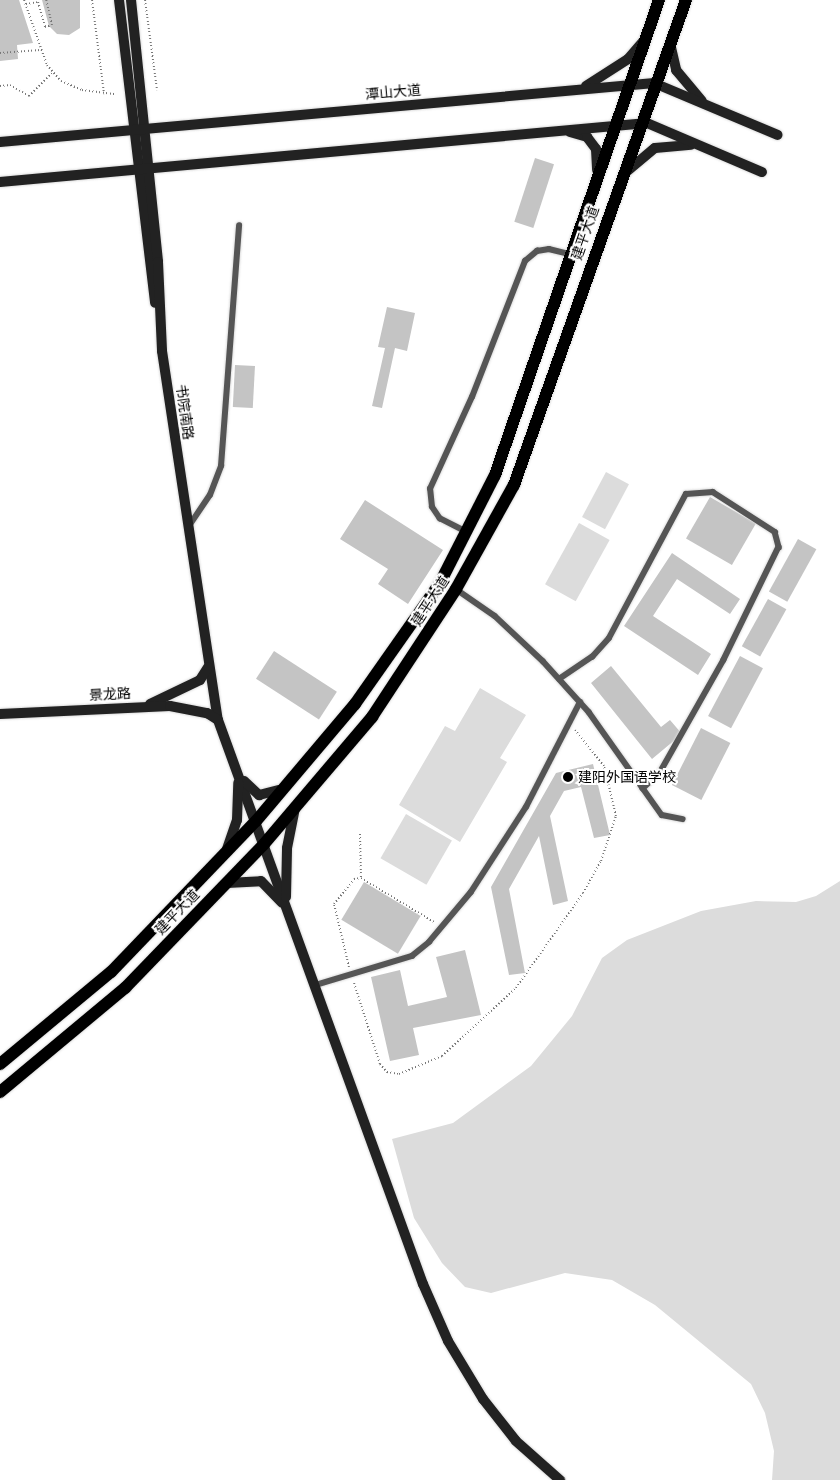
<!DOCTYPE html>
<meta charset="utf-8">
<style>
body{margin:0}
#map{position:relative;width:840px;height:1480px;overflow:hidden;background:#fff;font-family:Quicksand,"Noto Sans SC",sans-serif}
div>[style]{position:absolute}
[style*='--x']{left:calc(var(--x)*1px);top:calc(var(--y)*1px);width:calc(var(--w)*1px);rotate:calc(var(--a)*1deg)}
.green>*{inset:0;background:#dcdcdc;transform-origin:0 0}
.building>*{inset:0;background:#c4c4c4;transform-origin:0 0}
.path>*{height:2px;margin-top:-1px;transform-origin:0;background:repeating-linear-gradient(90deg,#777 0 1px,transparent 0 3.5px)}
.roads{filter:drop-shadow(0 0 1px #dbdbdb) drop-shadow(0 0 1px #dbdbdb)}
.lane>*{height:5.5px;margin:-2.75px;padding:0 2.75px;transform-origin:2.75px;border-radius:2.75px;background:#555}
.secondary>*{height:10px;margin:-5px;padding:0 5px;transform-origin:5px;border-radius:5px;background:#222}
.primary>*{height:12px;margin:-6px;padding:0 6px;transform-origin:6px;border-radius:6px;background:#000}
.dots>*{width:14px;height:14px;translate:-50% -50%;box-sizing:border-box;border:2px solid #fff;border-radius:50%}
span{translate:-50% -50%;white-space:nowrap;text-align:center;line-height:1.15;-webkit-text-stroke:4px #fff;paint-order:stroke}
.street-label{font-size:14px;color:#000}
.poi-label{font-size:14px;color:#000}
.left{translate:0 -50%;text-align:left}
</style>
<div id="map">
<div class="green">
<div style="left:606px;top:472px;width:26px;height:51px;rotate:28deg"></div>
<div style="left:579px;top:523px;width:35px;height:70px;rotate:29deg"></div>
<div style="clip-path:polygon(480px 688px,526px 715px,500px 758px,507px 762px,460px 842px,399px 805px,445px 726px,455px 731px)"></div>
<div style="left:406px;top:814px;width:53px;height:51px;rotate:30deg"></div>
<div style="clip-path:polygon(840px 881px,840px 1480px,772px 1480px,774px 1451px,765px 1413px,751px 1384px,655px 1305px,612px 1280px,565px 1273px,491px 1293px,465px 1287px,442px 1263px,414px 1218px,392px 1139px,453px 1123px,531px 1066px,572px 1016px,602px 958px,627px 940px,701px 911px,756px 901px,796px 902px,816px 896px)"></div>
</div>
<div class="building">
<div style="clip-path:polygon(0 0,19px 0,33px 43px,17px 45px,18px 59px,0 61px)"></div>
<div style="clip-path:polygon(42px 0,80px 0,80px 28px,69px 35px,57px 34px,49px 26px)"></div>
<div style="left:535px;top:158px;width:20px;height:67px;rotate:18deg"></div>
<div style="clip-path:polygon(387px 307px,415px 313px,407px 351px,395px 348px,382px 408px,372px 406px,385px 348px,378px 347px)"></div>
<div style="left:235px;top:365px;width:20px;height:42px;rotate:3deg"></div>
<div style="left:710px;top:497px;width:53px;height:48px;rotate:30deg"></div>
<div style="clip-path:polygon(365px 500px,443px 550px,408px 604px,378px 584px,388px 569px,340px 539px)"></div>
<div style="left:798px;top:539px;width:21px;height:60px;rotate:29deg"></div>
<div style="clip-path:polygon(672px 553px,740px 599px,730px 614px,677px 579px,653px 616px,711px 654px,698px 675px,624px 626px)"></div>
<div style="left:768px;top:599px;width:21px;height:54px;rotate:29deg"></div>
<div style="left:274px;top:651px;width:75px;height:33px;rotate:33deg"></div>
<div style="left:740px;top:656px;width:26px;height:68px;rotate:28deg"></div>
<div style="clip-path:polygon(611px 666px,661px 727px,670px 720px,682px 734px,652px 759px,591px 683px)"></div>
<div style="left:701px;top:728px;width:33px;height:64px;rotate:27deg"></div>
<div style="clip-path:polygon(593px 764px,610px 835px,594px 838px,581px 787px,564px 791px,550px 816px,568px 901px,553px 905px,539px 836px,509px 889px,525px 973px,509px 975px,491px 887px,556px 773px)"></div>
<div style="left:364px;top:882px;width:66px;height:44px;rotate:31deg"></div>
<div style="clip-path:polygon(465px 950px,481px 1015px,413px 1028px,419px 1055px,390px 1061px,371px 977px,400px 970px,408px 1006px,447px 997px,436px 957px)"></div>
</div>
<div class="path">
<div style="--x:24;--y:0;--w:69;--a:70.5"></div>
<div style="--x:47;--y:65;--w:21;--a:49"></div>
<div style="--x:61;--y:81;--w:23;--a:23"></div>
<div style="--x:82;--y:90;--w:34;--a:7"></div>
<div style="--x:92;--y:0;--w:95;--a:82.7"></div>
<div style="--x:145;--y:0;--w:91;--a:82.4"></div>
<div style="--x:26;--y:4;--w:12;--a:-9"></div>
<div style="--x:38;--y:2;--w:26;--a:74"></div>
<div style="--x:45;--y:27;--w:7;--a:-16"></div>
<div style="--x:52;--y:25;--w:26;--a:-103"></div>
<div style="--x:0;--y:53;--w:40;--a:-4.3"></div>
<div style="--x:0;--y:86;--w:10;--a:-6"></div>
<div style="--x:10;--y:85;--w:22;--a:30"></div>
<div style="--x:29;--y:96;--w:33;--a:-45"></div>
<div style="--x:360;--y:834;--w:44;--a:88.7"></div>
<div style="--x:349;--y:967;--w:65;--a:-103.4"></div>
<div style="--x:334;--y:904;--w:32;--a:-51"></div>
<div style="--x:354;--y:879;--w:7;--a:-8"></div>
<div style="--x:361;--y:878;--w:85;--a:31.1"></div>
<div style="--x:354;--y:983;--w:85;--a:72.2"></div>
<div style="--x:380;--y:1064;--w:11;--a:49"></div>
<div style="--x:387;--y:1072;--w:12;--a:9"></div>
<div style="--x:399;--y:1074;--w:47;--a:-22.7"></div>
<div style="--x:442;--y:1056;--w:100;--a:-42.6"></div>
<div style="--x:516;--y:988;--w:116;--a:-54.8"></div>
<div style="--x:583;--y:893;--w:37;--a:-61"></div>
<div style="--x:601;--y:861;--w:47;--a:-71.6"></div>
<div style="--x:616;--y:816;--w:51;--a:-103.5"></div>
<div style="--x:604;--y:766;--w:46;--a:-128.9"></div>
</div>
<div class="roads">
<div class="lane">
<div style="--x:189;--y:526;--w:37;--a:-56"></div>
<div style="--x:210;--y:495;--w:31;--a:-69"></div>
<div style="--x:221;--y:466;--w:241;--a:-85.7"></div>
<div style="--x:466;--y:532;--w:29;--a:-153"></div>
<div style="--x:440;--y:519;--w:14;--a:-124"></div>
<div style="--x:432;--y:507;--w:18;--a:-96"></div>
<div style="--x:430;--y:489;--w:101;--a:-65.5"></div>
<div style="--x:472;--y:397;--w:146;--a:-68.7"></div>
<div style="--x:525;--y:261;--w:16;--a:-40"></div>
<div style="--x:537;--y:251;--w:12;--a:-9"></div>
<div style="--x:549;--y:249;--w:21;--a:14"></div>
<div style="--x:456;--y:589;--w:47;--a:34.7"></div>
<div style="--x:495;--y:616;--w:66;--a:43.2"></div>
<div style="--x:543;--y:661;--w:69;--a:48"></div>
<div style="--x:589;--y:712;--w:126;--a:54.7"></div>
<div style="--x:662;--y:815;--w:21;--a:11"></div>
<div style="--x:559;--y:679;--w:40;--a:-34"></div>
<div style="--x:592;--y:657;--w:25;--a:-48"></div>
<div style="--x:609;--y:638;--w:163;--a:-61.9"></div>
<div style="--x:686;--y:494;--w:27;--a:-4"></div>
<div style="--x:713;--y:492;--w:74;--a:32.8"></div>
<div style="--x:775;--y:532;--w:16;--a:75"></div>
<div style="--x:779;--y:547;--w:126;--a:116"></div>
<div style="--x:724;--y:660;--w:130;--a:119.5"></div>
<div style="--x:660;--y:773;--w:23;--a:137"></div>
<div style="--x:316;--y:985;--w:100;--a:-16.8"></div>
<div style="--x:412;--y:956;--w:22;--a:-39"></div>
<div style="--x:429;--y:942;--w:65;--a:-50"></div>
<div style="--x:471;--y:892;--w:101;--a:-57.1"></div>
<div style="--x:526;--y:807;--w:118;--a:-62.8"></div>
</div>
<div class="secondary">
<div style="--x:119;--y:0;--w:305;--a:83.2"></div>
<div style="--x:131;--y:0;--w:263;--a:84.1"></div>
<div style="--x:158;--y:262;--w:89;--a:87.4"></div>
<div style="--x:162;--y:351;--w:373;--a:81.4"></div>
<div style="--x:218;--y:720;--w:600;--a:70.03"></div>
<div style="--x:423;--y:1284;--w:62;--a:66.3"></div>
<div style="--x:448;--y:1341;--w:68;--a:58.9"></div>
<div style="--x:483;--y:1399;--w:53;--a:51.8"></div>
<div style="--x:516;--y:1441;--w:59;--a:41.6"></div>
<div style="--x:670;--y:43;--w:28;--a:77"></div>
<div style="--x:676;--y:70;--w:40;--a:50"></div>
<div style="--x:586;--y:86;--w:50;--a:-32.7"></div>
<div style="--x:628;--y:59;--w:23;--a:-49"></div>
<div style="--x:570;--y:132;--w:18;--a:16"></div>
<div style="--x:587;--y:137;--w:15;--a:53"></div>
<div style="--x:596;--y:149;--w:21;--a:87"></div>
<div style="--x:0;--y:142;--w:657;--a:-5.15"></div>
<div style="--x:654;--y:83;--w:134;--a:22.8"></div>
<div style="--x:625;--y:173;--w:39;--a:-40"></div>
<div style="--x:655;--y:148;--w:36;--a:-5"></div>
<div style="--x:0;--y:182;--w:650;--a:-5.21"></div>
<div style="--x:647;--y:123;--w:125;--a:23.1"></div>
<div style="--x:150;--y:704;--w:55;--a:-25.6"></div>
<div style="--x:200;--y:680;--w:15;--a:-58"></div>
<div style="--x:0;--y:714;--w:170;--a:-2.7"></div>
<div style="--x:170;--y:706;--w:38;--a:11"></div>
<div style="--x:207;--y:713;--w:13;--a:32"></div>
<div style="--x:244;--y:781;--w:21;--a:43"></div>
<div style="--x:259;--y:795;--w:21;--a:-14"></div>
<div style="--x:227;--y:849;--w:31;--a:-71"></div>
<div style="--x:237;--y:820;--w:37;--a:-88"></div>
<div style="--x:227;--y:883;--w:34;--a:-3"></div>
<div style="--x:261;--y:881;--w:30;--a:46"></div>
<div style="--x:286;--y:897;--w:49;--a:-88.8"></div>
<div style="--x:287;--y:848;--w:41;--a:-78.7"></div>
</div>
<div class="primary">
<div style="--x:0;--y:1064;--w:144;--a:-39.7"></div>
<div style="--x:111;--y:972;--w:209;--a:-46.2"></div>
<div style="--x:256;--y:821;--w:153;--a:-49.8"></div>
<div style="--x:355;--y:704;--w:148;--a:-54.9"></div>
<div style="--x:440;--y:583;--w:121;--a:-63"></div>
<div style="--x:495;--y:475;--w:503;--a:-70.95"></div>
<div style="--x:0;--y:1092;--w:163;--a:-39.8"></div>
<div style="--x:125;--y:988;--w:200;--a:-46"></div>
<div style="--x:264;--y:844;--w:167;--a:-49.6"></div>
<div style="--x:372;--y:717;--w:153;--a:-56.7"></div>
<div style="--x:456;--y:589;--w:119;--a:-60.9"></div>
<div style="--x:514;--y:485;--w:515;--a:-70.47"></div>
</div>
</div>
<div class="dots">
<div style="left:568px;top:777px;background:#000"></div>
</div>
<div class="street-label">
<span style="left:393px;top:92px;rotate:-5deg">潭山大道</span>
<span style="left:585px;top:233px;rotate:-71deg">建平大道</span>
<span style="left:185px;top:412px;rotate:82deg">书院南路</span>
<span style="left:430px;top:601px;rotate:-57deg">建平大道</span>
<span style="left:110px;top:694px;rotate:-3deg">景龙路</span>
<span style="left:177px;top:912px;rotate:-46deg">建平大道</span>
</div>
<div class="poi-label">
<span class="left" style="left:578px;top:777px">建阳外国语学校</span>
</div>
</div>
